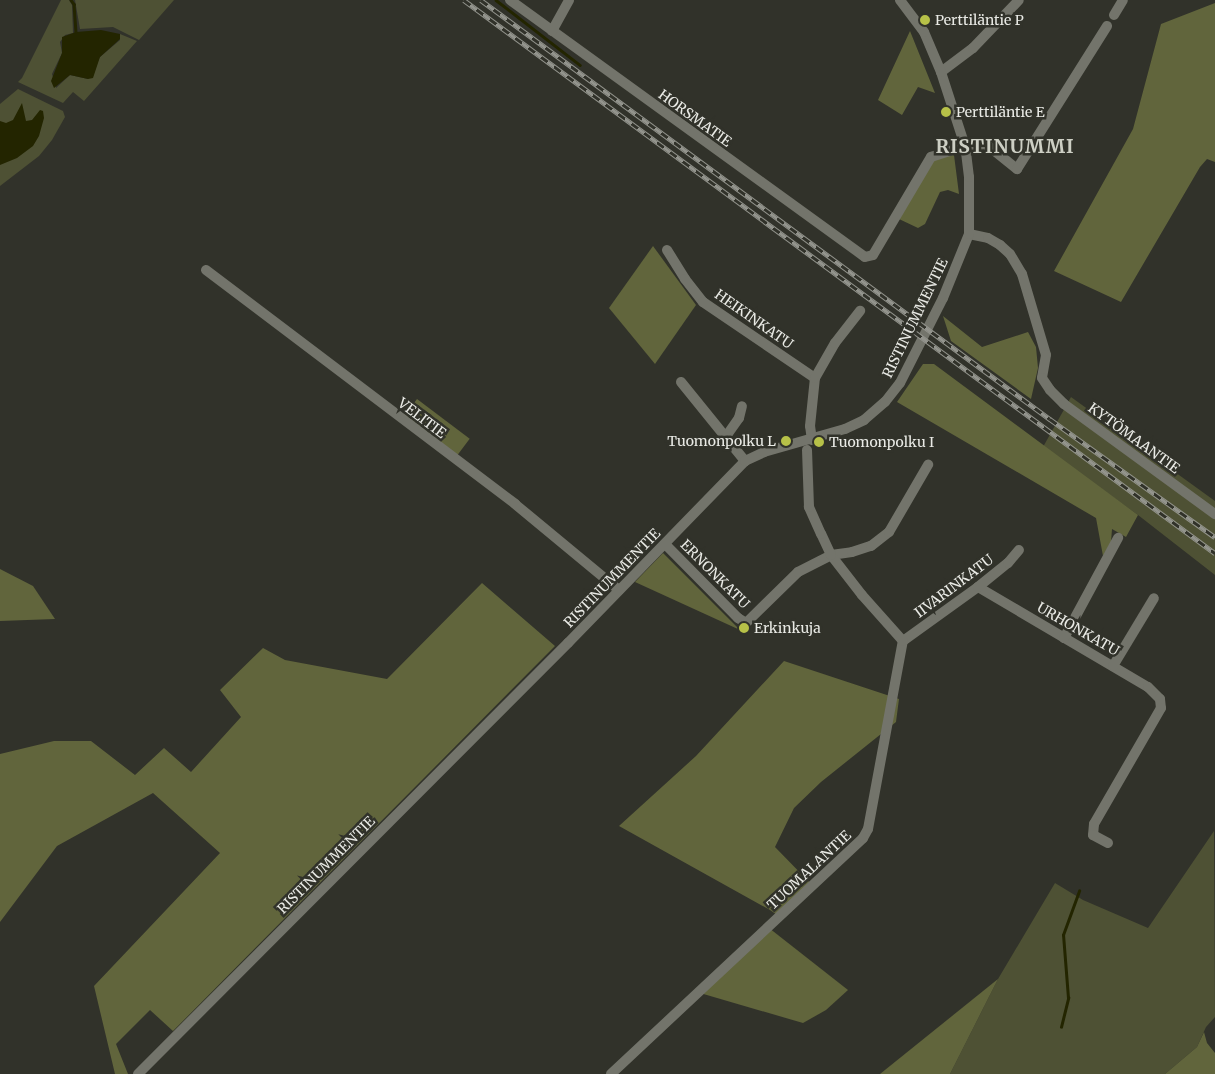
<!DOCTYPE html>
<meta charset="utf-8">
<style>
body{margin:0}
#map{position:relative;width:1215px;height:1074px;overflow:hidden;background:#31322a;font-family:Merriweather,serif}
div>[style]{position:absolute}
[style*='--x']{left:calc(var(--x)*1px);top:calc(var(--y)*1px);width:calc(var(--w)*1px);rotate:calc(var(--a)*1deg)}
.green>*{inset:0;background:#4e5134}
.forest>*{inset:0;background:#61653c;transform-origin:0 0}
.water>*{inset:0;background:#232500}
.stream>*{height:2.5px;margin:-1.25px;padding:0 1.25px;transform-origin:1.25px;border-radius:1.25px;background:#232500}
.minor>*{height:10px;margin:-5px;padding:0 5px;transform-origin:5px;border-radius:5px;background:#73746b}
.rail>*{height:4.5px;margin-top:-2.25px;transform-origin:0;background:repeating-linear-gradient(90deg,#31322a 0 8px,#93948d 0 16px);box-sizing:border-box;border-block:1px solid #93948d}
.dots>*{width:14px;height:14px;translate:-50% -50%;box-sizing:border-box;border:2px solid #31322a;border-radius:50%}
span{translate:-50% -50%;white-space:nowrap;text-align:center;line-height:1.15;-webkit-text-stroke:5px #31322a;paint-order:stroke}
.poi-label{font-size:14px;color:#e9eae5}
.left{translate:0 -50%;text-align:left}
.right{translate:-100% -50%;text-align:right}
.street-label{font-size:14px;color:#e9eae5}
.district-label{font-size:19px;color:#cdcfc4;font-weight:700;letter-spacing:1px}
</style>
<div id="map">
<div class="green">
<div style="clip-path:polygon(61px 0,69px 0,72px 5px,73px 33px,65px 35px,60px 42px,62px 53px,52px 74px,56px 88px,70px 75px,88px 79px,100px 57px,120px 40px,120px 34px,137px 41px,84px 101px,73px 92px,63px 103px,18px 82px,22px 78px)"></div>
<div style="clip-path:polygon(75px 0,174px 0,139px 40px,113px 27px,80px 29px)"></div>
<div style="clip-path:polygon(18px 89px,63px 111px,65px 117px,52px 140px,39px 156px,0 186px,0 104px)"></div>
<div style="clip-path:polygon(1071px 397px,1215px 501px,1215px 575px,1138px 515px,1043px 447px)"></div>
<div style="clip-path:polygon(1214px 831px,1215px 1017px,1206px 1027px,1197px 1047px,1165px 1074px,950px 1074px,998px 979px,1055px 883px,1083px 900px,1148px 928px)"></div>
</div>
<div class="forest">
<div style="clip-path:polygon(1215px 3px,1215px 162px,1207px 159px,1200px 167px,1121px 302px,1054px 271px,1133px 129px,1161px 24px)"></div>
<div style="clip-path:polygon(910px 31px,935px 93px,918px 87px,902px 115px,878px 100px)"></div>
<div style="clip-path:polygon(954px 155px,959px 194px,948px 190px,940px 192px,925px 224px,918px 228px,899px 219px,936px 157px)"></div>
<div style="clip-path:polygon(653px 246px,696px 305px,655px 364px,609px 308px)"></div>
<div style="clip-path:polygon(943px 316px,982px 347px,1028px 332px,1036px 347px,1038px 368px,1031px 399px,951px 341px)"></div>
<div style="clip-path:polygon(923px 364px,934px 364px,1138px 515px,1126px 537px,1112px 529px,1111px 542px,1103px 556px,1096px 518px,897px 402px)"></div>
<div style="left:417px;top:399px;width:66px;height:24px;rotate:37deg"></div>
<div style="clip-path:polygon(663px 553px,740px 630px,635px 582px)"></div>
<div style="clip-path:polygon(0 569px,33px 586px,55px 619px,0 621px)"></div>
<div style="clip-path:polygon(482px 583px,555px 646px,173px 1031px,150px 1010px,116px 1044px,128px 1074px,115px 1074px,94px 986px,220px 853px,153px 793px,57px 846px,0 922px,0 754px,54px 741px,91px 741px,135px 775px,164px 748px,191px 772px,241px 717px,220px 690px,263px 648px,285px 660px,387px 679px)"></div>
<div style="clip-path:polygon(784px 661px,899px 699px,896px 722px,821px 782px,794px 808px,775px 847px,814px 887px,780px 917px,770px 910px,619px 826px,696px 756px)"></div>
<div style="clip-path:polygon(769px 928px,848px 990px,826px 1010px,803px 1023px,700px 993px)"></div>
<div style="clip-path:polygon(998px 979px,950px 1074px,880px 1074px)"></div>
<div style="clip-path:polygon(1204px 1032px,1207px 1043px,1215px 1053px,1215px 1074px,1165px 1074px,1197px 1047px)"></div>
</div>
<div class="water">
<div style="clip-path:polygon(101px 30px,120px 34px,120px 39px,100px 57px,93px 78px,88px 79px,70px 75px,54px 88px,51px 81px,62px 53px,62px 37px,76px 32px)"></div>
<div style="clip-path:polygon(22px 103px,26px 121px,32px 120px,40px 110px,43px 111px,44px 118px,39px 136px,33px 146px,17px 158px,0 165px,0 121px,6px 123px,13px 120px)"></div>
</div>
<div class="stream">
<div style="--x:71;--y:0;--w:5;--a:53"></div>
<div style="--x:74;--y:4;--w:28;--a:86"></div>
<div style="--x:496;--y:0;--w:106;--a:37.7"></div>
<div style="--x:1061;--y:1027;--w:30;--a:-76"></div>
<div style="--x:1068;--y:998;--w:63;--a:-94.5"></div>
<div style="--x:1063;--y:935;--w:47;--a:-70"></div>
</div>
<div class="minor">
<div style="--x:510;--y:0;--w:438;--a:35.9"></div>
<div style="--x:865;--y:257;--w:8;--a:-14"></div>
<div style="--x:873;--y:255;--w:114;--a:-59.4"></div>
<div style="--x:931;--y:157;--w:36;--a:-18"></div>
<div style="--x:965;--y:146;--w:21;--a:-5"></div>
<div style="--x:986;--y:144;--w:40;--a:39"></div>
<div style="--x:1017;--y:169;--w:169;--a:-57.8"></div>
<div style="--x:1114;--y:15;--w:17;--a:-59"></div>
<div style="--x:552;--y:31;--w:35;--a:-61"></div>
<div style="--x:941;--y:72;--w:40;--a:-37"></div>
<div style="--x:973;--y:48;--w:66;--a:-46.2"></div>
<div style="--x:969;--y:234;--w:19;--a:12"></div>
<div style="--x:988;--y:238;--w:14;--a:30"></div>
<div style="--x:1000;--y:245;--w:13;--a:42"></div>
<div style="--x:1010;--y:254;--w:23;--a:59"></div>
<div style="--x:1022;--y:274;--w:84;--a:73.5"></div>
<div style="--x:1046;--y:355;--w:23;--a:100"></div>
<div style="--x:1042;--y:378;--w:14;--a:56"></div>
<div style="--x:1050;--y:390;--w:20;--a:45"></div>
<div style="--x:1064;--y:404;--w:187;--a:36.1"></div>
<div style="--x:667;--y:250;--w:34;--a:58"></div>
<div style="--x:685;--y:279;--w:29;--a:52"></div>
<div style="--x:703;--y:302;--w:135;--a:34.2"></div>
<div style="--x:206;--y:270;--w:388;--a:37.1"></div>
<div style="--x:515;--y:504;--w:135;--a:39.6"></div>
<div style="--x:681;--y:382;--w:102;--a:51"></div>
<div style="--x:727;--y:435;--w:21;--a:-55"></div>
<div style="--x:739;--y:418;--w:12;--a:-76"></div>
<div style="--x:812;--y:440;--w:14;--a:-98"></div>
<div style="--x:810;--y:426;--w:48;--a:-84.1"></div>
<div style="--x:815;--y:378;--w:40;--a:-60.3"></div>
<div style="--x:835;--y:343;--w:41;--a:-52"></div>
<div style="--x:665;--y:544;--w:104;--a:45.4"></div>
<div style="--x:738;--y:618;--w:9;--a:32"></div>
<div style="--x:746;--y:623;--w:73;--a:-44.4"></div>
<div style="--x:798;--y:572;--w:37;--a:-27"></div>
<div style="--x:831;--y:555;--w:21;--a:-8"></div>
<div style="--x:852;--y:552;--w:20;--a:-18"></div>
<div style="--x:871;--y:546;--w:23;--a:-38"></div>
<div style="--x:889;--y:532;--w:78;--a:-59.8"></div>
<div style="--x:978;--y:587;--w:197;--a:30.5"></div>
<div style="--x:1148;--y:687;--w:17;--a:45"></div>
<div style="--x:1160;--y:699;--w:9;--a:84"></div>
<div style="--x:1161;--y:708;--w:134;--a:120"></div>
<div style="--x:1094;--y:824;--w:11;--a:95"></div>
<div style="--x:1093;--y:835;--w:17;--a:28"></div>
<div style="--x:1064;--y:638;--w:114;--a:-61.6"></div>
<div style="--x:903;--y:641;--w:92;--a:-35.8"></div>
<div style="--x:978;--y:587;--w:38;--a:-39"></div>
<div style="--x:1008;--y:563;--w:17;--a:-50"></div>
<div style="--x:1113;--y:666;--w:79;--a:-58.9"></div>
<div style="--x:138;--y:1074;--w:609;--a:-45.07"></div>
<div style="--x:568;--y:643;--w:254;--a:-45.8"></div>
<div style="--x:745;--y:461;--w:21;--a:-25"></div>
<div style="--x:764;--y:452;--w:84;--a:-15.9"></div>
<div style="--x:845;--y:429;--w:21;--a:-25"></div>
<div style="--x:864;--y:420;--w:28;--a:-41"></div>
<div style="--x:885;--y:402;--w:24;--a:-52"></div>
<div style="--x:900;--y:383;--w:95;--a:-63.2"></div>
<div style="--x:943;--y:298;--w:69;--a:-67.9"></div>
<div style="--x:969;--y:234;--w:57;--a:-90"></div>
<div style="--x:969;--y:177;--w:31;--a:-97"></div>
<div style="--x:965;--y:146;--w:78;--a:-108"></div>
<div style="--x:941;--y:72;--w:43;--a:-113"></div>
<div style="--x:924;--y:32;--w:40;--a:-127"></div>
<div style="--x:611;--y:1074;--w:345;--a:-43.1"></div>
<div style="--x:863;--y:838;--w:10;--a:-61"></div>
<div style="--x:868;--y:829;--w:191;--a:-79.5"></div>
<div style="--x:903;--y:641;--w:62;--a:-131.7"></div>
<div style="--x:862;--y:595;--w:51;--a:-127.8"></div>
<div style="--x:831;--y:555;--w:23;--a:-115"></div>
<div style="--x:821;--y:534;--w:30;--a:-114"></div>
<div style="--x:809;--y:507;--w:57;--a:-92"></div>
</div>
<div class="rail">
<div style="--x:464;--y:0;--w:933;--a:36.37"></div>
<div style="--x:481;--y:0;--w:707;--a:36.37"></div>
<div style="--x:1050;--y:419;--w:203;--a:35.6"></div>
</div>
<div class="dots">
<div style="left:925px;top:20px;background:#b7c148"></div>
<div style="left:946px;top:112px;background:#b7c148"></div>
<div style="left:786px;top:441px;background:#b7c148"></div>
<div style="left:819px;top:442px;background:#b7c148"></div>
<div style="left:744px;top:628px;background:#b7c148"></div>
</div>
<div class="poi-label">
<span class="left" style="left:935px;top:20px">Perttiläntie P</span>
<span class="left" style="left:956px;top:112px">Perttiläntie E</span>
<span class="right" style="left:776px;top:441px">Tuomonpolku L</span>
<span class="left" style="left:829px;top:442px">Tuomonpolku I</span>
<span class="left" style="left:754px;top:628px">Erkinkuja</span>
</div>
<div class="street-label">
<span style="left:695px;top:118px;rotate:36deg">HORSMATIE</span>
<span style="left:915px;top:318px;rotate:-64deg">RISTINUMMENTIE</span>
<span style="left:754px;top:319px;rotate:35deg">HEIKINKATU</span>
<span style="left:422px;top:418px;rotate:37deg">VELITIE</span>
<span style="left:1134px;top:438px;rotate:36deg">KYTÖMAANTIE</span>
<span style="left:715px;top:574px;rotate:45deg">ERNONKATU</span>
<span style="left:612px;top:578px;rotate:-46deg">RISTINUMMENTIE</span>
<span style="left:954px;top:586px;rotate:-37deg">IIVARINKATU</span>
<span style="left:1078px;top:629px;rotate:30deg">URHONKATU</span>
<span style="left:326px;top:865px;rotate:-45deg">RISTINUMMENTIE</span>
<span style="left:809px;top:870px;rotate:-43deg">TUOMALANTIE</span>
</div>
<div class="district-label">
<span style="left:1005px;top:147px">RISTINUMMI</span>
</div>
</div>
